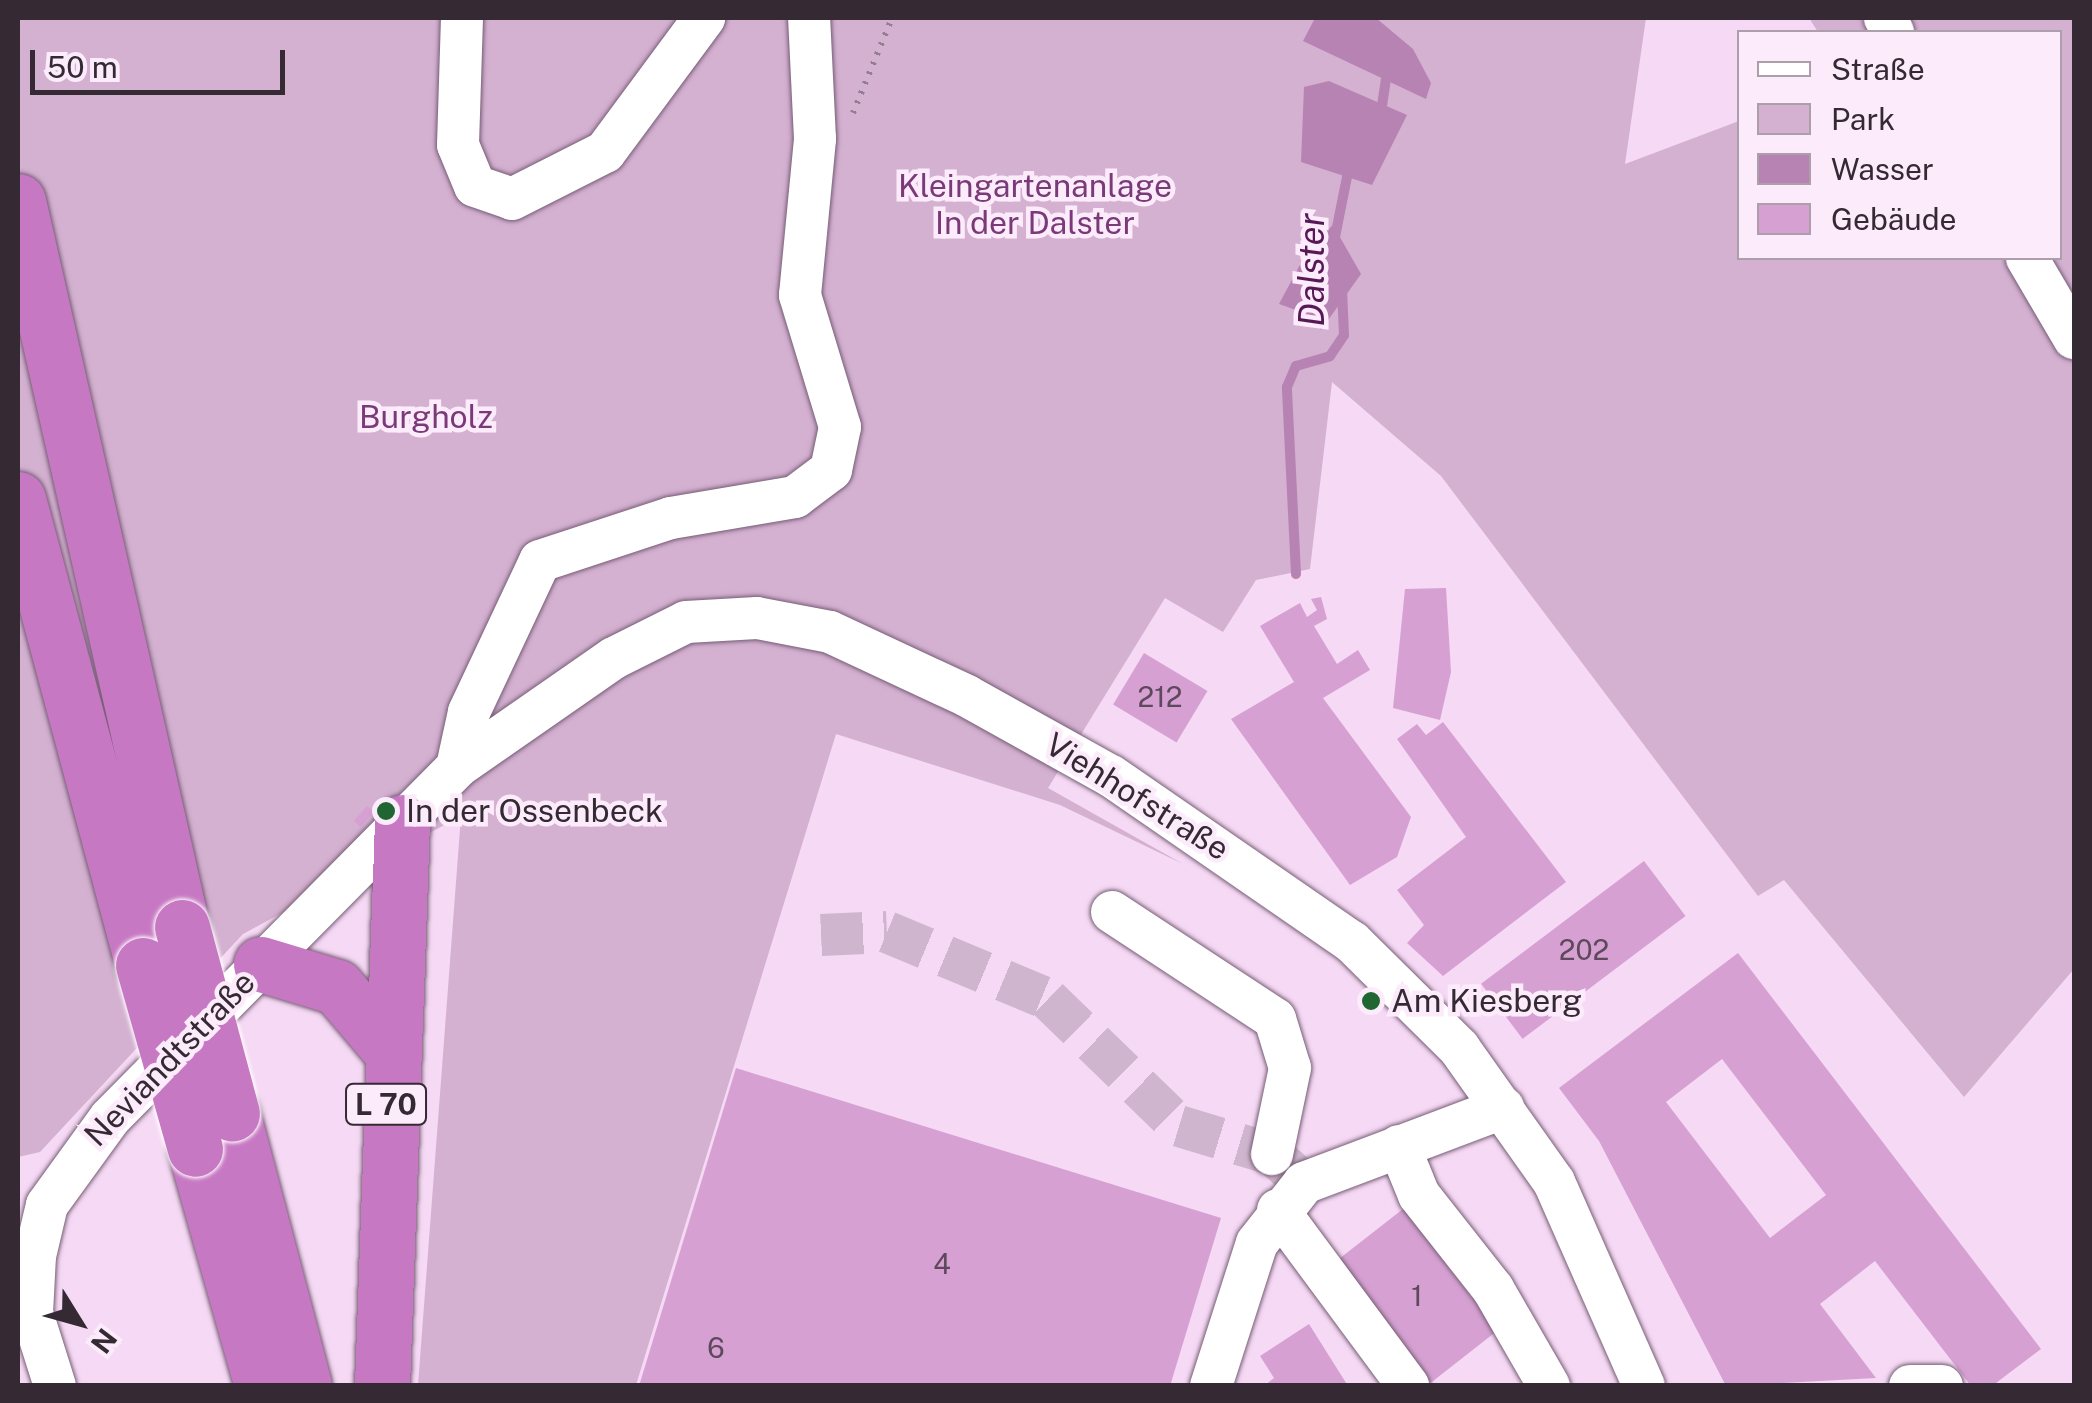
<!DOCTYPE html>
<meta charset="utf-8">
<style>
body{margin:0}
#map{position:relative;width:2092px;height:1403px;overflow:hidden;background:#f6d9f4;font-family:"Public Sans",sans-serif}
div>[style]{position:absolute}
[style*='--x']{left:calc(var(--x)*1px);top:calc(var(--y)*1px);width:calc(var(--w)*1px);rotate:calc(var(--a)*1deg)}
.green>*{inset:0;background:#d4b0d1}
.water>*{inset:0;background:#b783b3}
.stream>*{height:10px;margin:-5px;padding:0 5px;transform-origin:5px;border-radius:5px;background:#b783b3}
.building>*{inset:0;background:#d6a1d2;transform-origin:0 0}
.minor-tunnel>*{height:42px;margin-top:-21px;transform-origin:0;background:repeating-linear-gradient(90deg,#cfb6ce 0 42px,transparent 0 63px)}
.path>*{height:6px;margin-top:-3px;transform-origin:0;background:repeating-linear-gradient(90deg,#927e90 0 2.5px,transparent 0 10.5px)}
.roads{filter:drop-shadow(0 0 2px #765d75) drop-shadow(0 0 2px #765d75)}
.minor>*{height:42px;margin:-21px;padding:0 21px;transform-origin:21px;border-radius:21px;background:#fff}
.highway>*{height:55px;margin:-27.5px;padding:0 27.5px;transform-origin:27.5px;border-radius:27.5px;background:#c778c3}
.bridges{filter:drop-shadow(0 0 2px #fff) drop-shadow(0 0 2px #fff)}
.highway-bridge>*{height:55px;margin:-27.5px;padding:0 27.5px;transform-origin:27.5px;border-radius:27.5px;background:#c778c3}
.dots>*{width:28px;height:28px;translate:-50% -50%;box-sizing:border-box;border:5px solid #fcebfb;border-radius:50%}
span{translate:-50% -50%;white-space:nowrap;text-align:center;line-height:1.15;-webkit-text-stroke:9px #fcebfb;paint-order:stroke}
.number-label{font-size:28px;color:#5d485c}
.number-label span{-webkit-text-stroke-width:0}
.shield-label span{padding:2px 8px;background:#fcebfb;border:2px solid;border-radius:8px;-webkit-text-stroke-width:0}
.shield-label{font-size:30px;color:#352a34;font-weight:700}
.park-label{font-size:32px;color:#7a3a78}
.street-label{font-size:32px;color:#352a34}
.poi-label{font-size:32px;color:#352a34}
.left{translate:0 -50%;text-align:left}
.water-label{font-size:35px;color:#571856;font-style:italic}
.frame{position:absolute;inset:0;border:20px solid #352a34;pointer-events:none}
.legend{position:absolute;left:1737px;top:30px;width:325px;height:230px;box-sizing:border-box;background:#fcebfb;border:2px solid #ac9eab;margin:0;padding:12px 18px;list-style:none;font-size:30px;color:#352a34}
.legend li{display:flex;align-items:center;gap:20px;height:50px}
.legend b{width:50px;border:2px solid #ac9eab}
.north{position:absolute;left:30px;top:1273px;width:100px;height:100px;-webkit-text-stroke:8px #fcebfb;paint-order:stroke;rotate:127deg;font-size:28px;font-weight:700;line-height:40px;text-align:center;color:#352a34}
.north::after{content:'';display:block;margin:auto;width:35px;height:45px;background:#352a34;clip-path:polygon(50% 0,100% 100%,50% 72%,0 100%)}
.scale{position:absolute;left:30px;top:50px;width:255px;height:45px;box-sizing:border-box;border:5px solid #352a34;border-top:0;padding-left:12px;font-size:30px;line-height:35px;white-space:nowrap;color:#352a34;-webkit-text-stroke:8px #fcebfb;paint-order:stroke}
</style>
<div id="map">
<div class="green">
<div style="clip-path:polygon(18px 18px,1646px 18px,1625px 164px,1739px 121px,1740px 258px,2060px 258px,2060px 32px,1818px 32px,1809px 18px,2074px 18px,2074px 969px,1964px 1097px,1784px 880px,1758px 896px,1441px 476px,1332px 382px,1310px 569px,1256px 580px,1223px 632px,1165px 598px,1048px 788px,1183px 864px,1060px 805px,836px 734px,636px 1385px,418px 1385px,461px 816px,243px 934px,40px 1152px,18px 1157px)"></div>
</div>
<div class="water">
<div style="clip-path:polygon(1315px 18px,1376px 18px,1413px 49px,1431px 83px,1426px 99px,1303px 41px)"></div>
<div style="clip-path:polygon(1329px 81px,1407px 115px,1372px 185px,1301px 162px,1304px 87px)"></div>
<div style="clip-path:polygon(1333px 225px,1361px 274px,1321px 330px,1310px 315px,1279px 304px,1310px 246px)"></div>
</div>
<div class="stream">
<div style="--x:1380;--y:119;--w:40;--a:-81.5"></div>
<div style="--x:1335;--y:237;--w:71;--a:-78.7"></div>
<div style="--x:1296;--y:574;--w:187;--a:-92.8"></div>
<div style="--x:1287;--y:387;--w:23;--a:-67"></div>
<div style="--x:1296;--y:366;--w:35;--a:-16"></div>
<div style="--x:1330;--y:356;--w:25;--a:-56"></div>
<div style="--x:1344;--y:335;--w:46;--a:-92.5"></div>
</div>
<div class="building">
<div style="clip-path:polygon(1446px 588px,1451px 672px,1440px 720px,1393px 708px,1405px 589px)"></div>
<div style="clip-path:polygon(1321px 597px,1327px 619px,1314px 626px,1337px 664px,1358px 650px,1370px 670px,1323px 698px,1411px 817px,1397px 857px,1350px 885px,1231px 719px,1294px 682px,1260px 626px,1300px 603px,1307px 617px,1317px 610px,1311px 599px)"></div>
<div style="left:1144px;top:653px;width:74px;height:60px;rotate:31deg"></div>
<div style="clip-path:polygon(1443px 722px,1566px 882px,1443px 976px,1407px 943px,1424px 925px,1397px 890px,1466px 837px,1397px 739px,1417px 724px,1426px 735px)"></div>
<div style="left:367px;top:806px;width:9px;height:20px;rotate:41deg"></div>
<div style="left:1644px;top:861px;width:69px;height:204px;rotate:53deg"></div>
<div style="clip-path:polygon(evenodd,1738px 953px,2041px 1349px,1992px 1386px,1971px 1386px,1875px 1261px,1820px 1304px,1876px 1378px,1726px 1386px,1599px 1141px,1559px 1088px,1738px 953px,1722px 1059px,1826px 1195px,1770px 1238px,1666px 1102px,1722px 1059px)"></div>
<div style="clip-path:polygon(736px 1068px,1221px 1218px,1170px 1386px,639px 1386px)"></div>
<div style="left:1403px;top:1209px;width:154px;height:85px;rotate:52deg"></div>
<div style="clip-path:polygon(1309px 1324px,1348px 1386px,1264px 1386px,1274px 1378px,1260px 1356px)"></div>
</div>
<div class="minor-tunnel">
<div style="--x:821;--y:935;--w:66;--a:-2.6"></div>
<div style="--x:887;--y:932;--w:174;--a:22.6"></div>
<div style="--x:1048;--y:999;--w:182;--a:44.1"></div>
<div style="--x:1179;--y:1126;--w:97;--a:16.8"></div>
<div style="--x:1272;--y:1154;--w:38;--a:42"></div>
</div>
<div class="path">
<div style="--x:853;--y:113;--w:103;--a:-67.7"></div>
</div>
<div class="roads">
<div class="minor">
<div style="--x:462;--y:18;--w:127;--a:91.8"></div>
<div style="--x:458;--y:145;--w:44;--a:67.5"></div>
<div style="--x:475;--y:186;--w:39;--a:19"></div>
<div style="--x:512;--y:199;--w:104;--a:-26.8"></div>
<div style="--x:605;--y:152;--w:167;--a:-53.5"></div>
<div style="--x:1885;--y:18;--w:16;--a:60"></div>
<div style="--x:2027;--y:258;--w:93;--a:59.6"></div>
<div style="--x:457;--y:767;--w:56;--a:-77.7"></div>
<div style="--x:469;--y:712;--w:167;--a:-64.8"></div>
<div style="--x:540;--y:561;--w:138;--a:-18.2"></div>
<div style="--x:671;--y:518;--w:126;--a:-9.6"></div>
<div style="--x:795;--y:497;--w:45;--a:-36.9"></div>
<div style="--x:831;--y:470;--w:44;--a:-78.2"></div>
<div style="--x:840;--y:427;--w:138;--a:-106.9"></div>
<div style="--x:800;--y:295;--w:157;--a:-84.5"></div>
<div style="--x:815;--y:139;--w:121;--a:-92.8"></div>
<div style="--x:1112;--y:912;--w:195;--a:33.3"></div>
<div style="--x:1275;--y:1019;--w:51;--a:73"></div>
<div style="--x:1290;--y:1068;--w:88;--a:101.8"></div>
<div style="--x:1399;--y:1146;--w:53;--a:67.8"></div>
<div style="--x:1419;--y:1195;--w:120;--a:51.8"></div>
<div style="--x:1493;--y:1289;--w:112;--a:60"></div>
<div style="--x:1278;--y:1210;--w:219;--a:53.5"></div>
<div style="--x:55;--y:1386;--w:77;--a:-107.5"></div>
<div style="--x:32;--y:1313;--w:57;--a:-87"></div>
<div style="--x:35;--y:1256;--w:52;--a:-76.8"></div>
<div style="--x:47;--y:1205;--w:107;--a:-54.1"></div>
<div style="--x:110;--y:1118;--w:494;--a:-45.3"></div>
<div style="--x:457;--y:767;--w:191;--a:-34.8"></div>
<div style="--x:614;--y:658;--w:80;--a:-26.6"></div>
<div style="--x:686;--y:622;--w:71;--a:-3.2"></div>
<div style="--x:757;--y:618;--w:74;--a:10.9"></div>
<div style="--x:830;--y:632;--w:151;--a:25"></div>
<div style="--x:967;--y:696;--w:165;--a:29.1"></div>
<div style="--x:1111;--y:776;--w:293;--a:34.6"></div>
<div style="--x:1352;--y:942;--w:151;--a:44.7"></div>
<div style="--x:1459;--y:1048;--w:164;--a:54.7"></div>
<div style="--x:1554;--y:1182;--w:223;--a:66.2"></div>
<div style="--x:1211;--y:1386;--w:150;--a:-72.2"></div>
<div style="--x:1257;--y:1243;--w:76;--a:-51.9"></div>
<div style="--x:1304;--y:1183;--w:213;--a:-20.7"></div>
<div style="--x:1910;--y:1386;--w:32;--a:0"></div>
</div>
<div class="highway">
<div style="--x:18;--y:201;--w:744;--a:77.27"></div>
<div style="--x:18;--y:499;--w:482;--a:75"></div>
<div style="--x:261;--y:964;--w:79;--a:16.8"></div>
<div style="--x:337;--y:987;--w:77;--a:49.7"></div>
<div style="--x:232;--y:1113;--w:282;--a:75.2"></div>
<div style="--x:195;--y:1149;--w:246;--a:74.2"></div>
<div style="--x:382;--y:1386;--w:564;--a:-87.97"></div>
</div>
</div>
<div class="bridges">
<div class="highway-bridge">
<div style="--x:182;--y:927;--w:193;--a:75"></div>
<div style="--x:143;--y:965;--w:191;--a:74.2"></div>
</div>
</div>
<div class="dots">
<div style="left:386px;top:811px;background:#1f6632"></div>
<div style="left:1371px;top:1001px;background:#1f6632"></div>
</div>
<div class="number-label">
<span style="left:1160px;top:697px">212</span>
<span style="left:1584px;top:950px">202</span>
<span style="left:942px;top:1264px">4</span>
<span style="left:1417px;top:1296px">1</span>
<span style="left:716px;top:1348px">6</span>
</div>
<div class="shield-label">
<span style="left:386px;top:1104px">L 70</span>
</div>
<div class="park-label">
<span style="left:1035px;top:205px">Kleingartenanlage<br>In der Dalster</span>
<span style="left:426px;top:417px">Burgholz</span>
</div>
<div class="street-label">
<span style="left:1137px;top:797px;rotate:32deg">Viehhofstraße</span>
<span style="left:170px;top:1059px;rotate:-46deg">Neviandtstraße</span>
</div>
<div class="poi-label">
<span class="left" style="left:406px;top:811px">In der Ossenbeck</span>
<span class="left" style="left:1391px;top:1001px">Am Kiesberg</span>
</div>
<div class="water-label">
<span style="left:1312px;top:270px;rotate:-90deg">Dalster</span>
</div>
<div class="frame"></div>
<ul class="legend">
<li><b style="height:12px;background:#fff"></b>Straße</li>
<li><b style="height:28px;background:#d4b0d1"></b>Park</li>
<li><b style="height:28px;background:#b783b3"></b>Wasser</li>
<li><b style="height:28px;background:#d6a1d2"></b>Gebäude</li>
</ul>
<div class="north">N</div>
<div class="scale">50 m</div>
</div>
